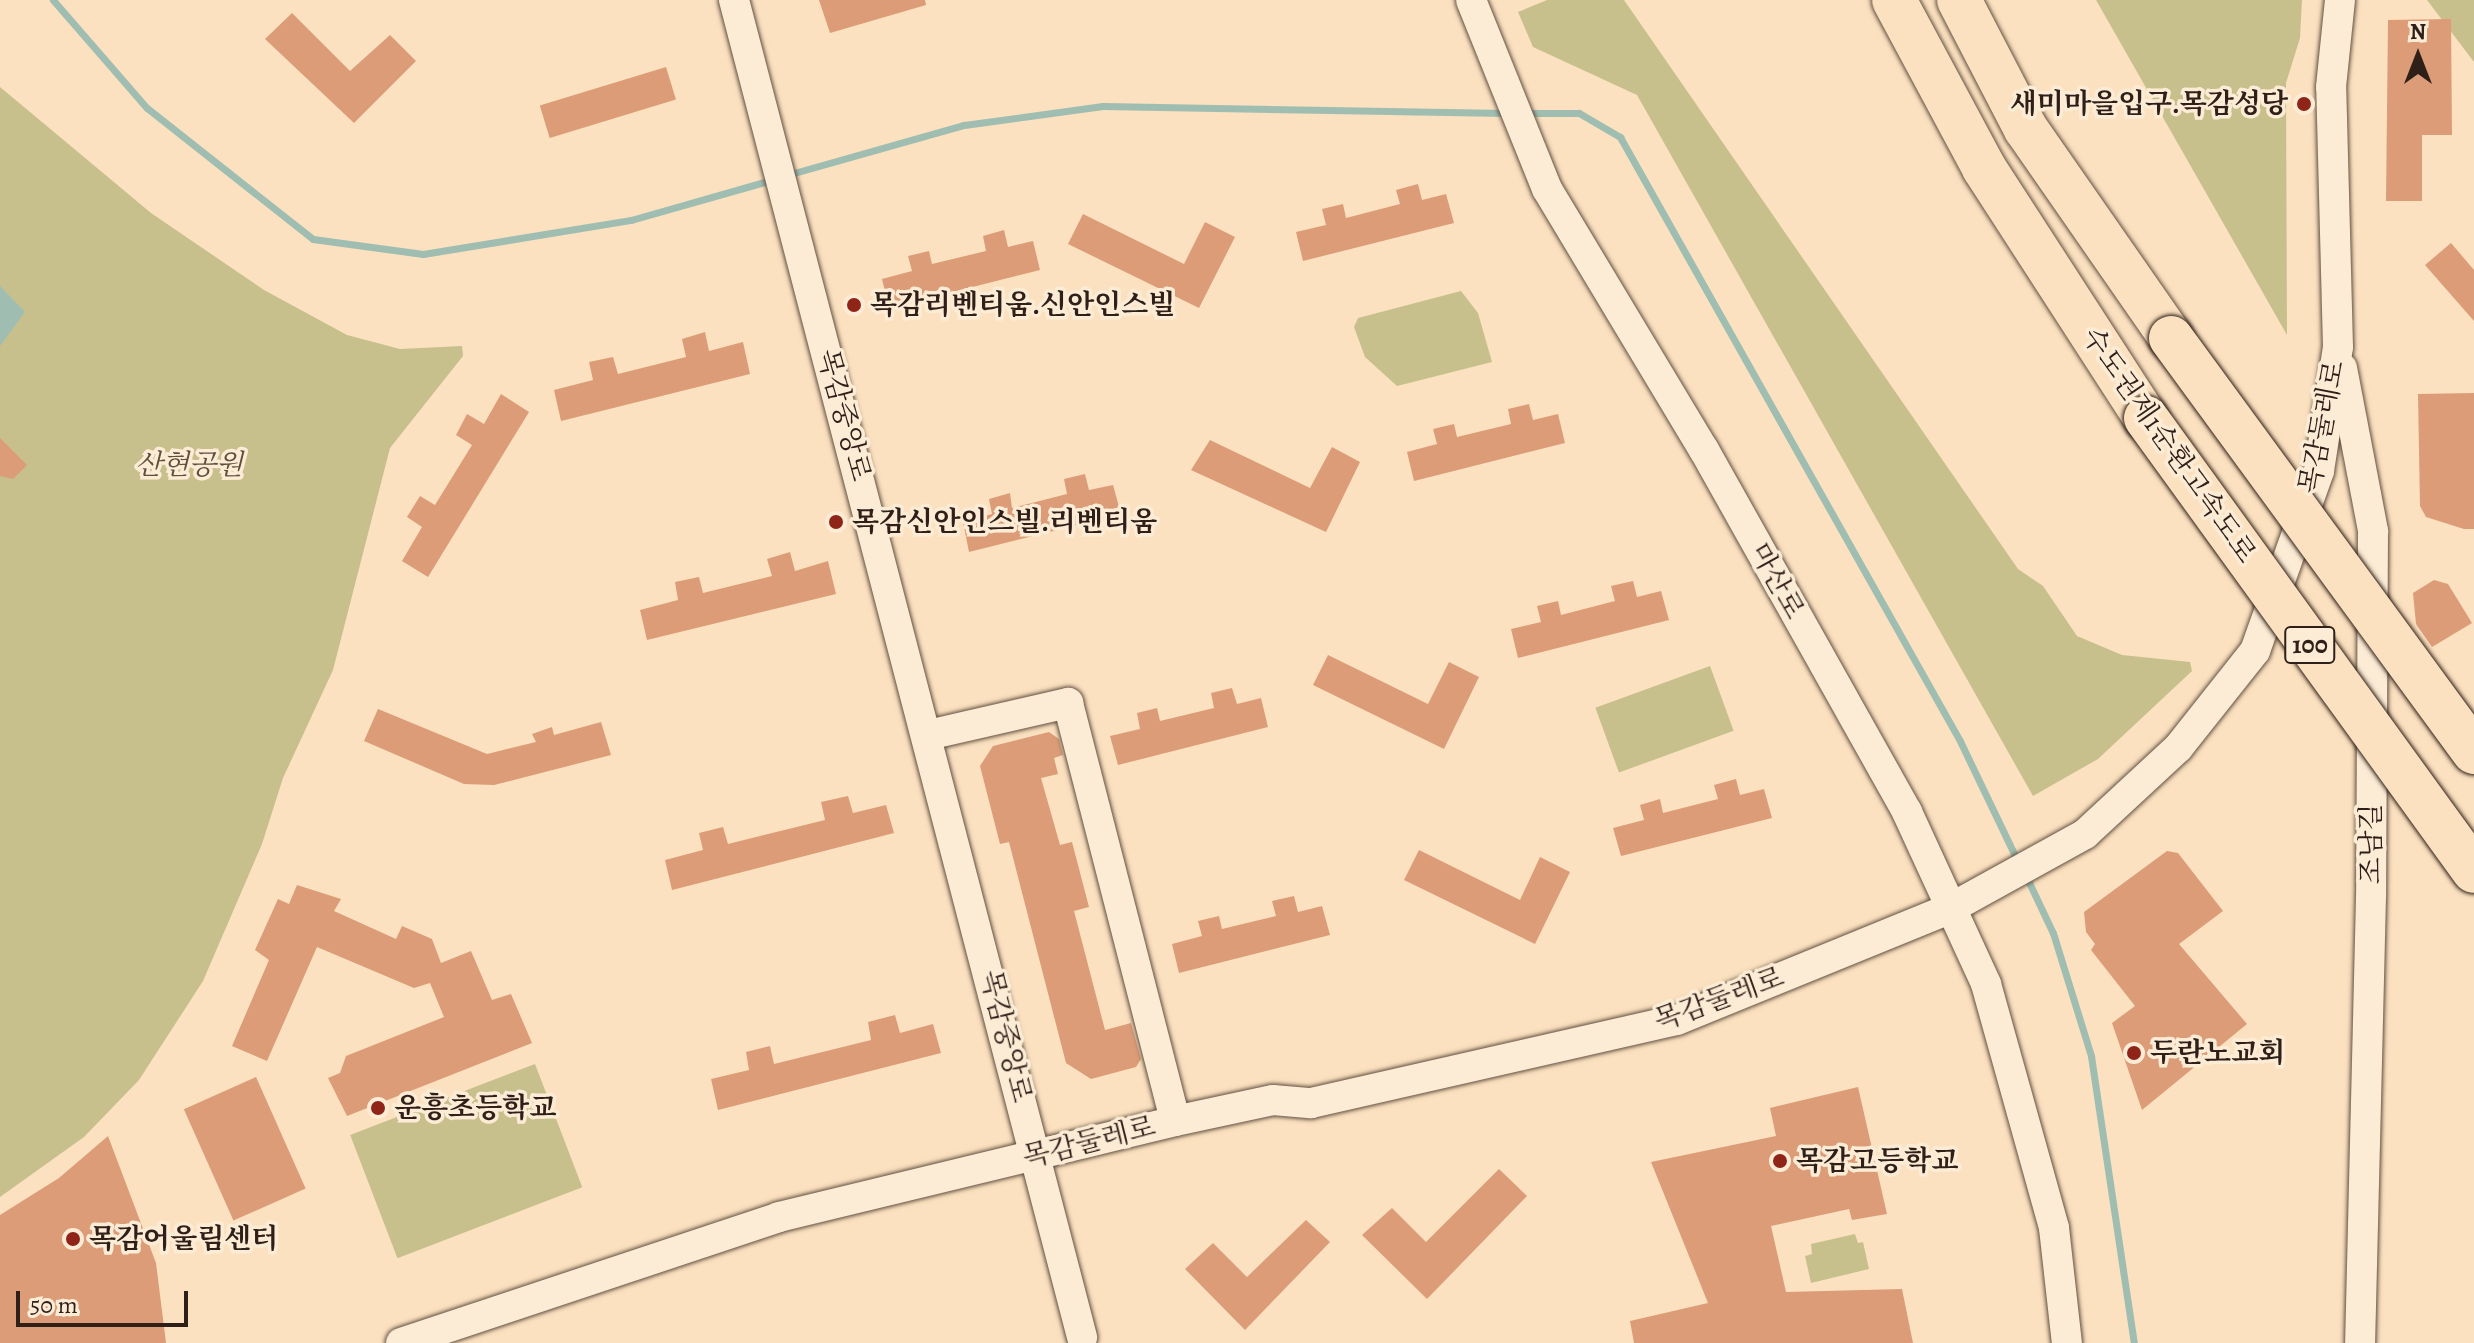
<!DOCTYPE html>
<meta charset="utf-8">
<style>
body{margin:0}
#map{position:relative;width:2474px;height:1343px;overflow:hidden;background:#fbe1bf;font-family:Alegreya,"Noto Serif KR",serif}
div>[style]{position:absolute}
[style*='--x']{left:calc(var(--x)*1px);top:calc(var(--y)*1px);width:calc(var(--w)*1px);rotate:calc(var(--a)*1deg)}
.green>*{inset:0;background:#c7c08c;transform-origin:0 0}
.water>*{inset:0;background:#9fbeb1}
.stream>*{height:7px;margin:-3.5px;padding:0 3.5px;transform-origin:3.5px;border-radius:3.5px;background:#9fbeb1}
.building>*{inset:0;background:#dc9c78;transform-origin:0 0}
.roads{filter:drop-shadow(0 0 2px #625042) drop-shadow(0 0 2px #625042)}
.minor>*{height:30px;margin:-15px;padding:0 15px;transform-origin:15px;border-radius:15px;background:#fcecd5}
.highway>*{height:44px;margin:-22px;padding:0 22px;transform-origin:22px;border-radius:22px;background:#fbe1bf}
.bridges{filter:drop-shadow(0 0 2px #2f1f19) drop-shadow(0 0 2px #2f1f19)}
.highway-bridge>*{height:44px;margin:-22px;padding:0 22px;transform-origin:22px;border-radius:22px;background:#fbe1bf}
.dots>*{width:22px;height:22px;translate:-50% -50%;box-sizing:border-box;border:4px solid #fcecd5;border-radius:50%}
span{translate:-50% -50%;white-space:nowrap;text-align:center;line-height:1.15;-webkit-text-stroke:7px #fcecd5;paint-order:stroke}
.shield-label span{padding:2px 6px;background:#fcecd5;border:2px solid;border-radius:6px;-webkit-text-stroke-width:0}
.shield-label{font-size:26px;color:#2f1f19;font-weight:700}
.poi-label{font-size:28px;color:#2f1f19;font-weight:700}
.right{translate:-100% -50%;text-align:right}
.left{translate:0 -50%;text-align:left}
.street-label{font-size:28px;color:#2f1f19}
.park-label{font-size:28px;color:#5d4f3c;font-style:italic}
.north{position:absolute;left:2378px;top:16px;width:80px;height:80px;-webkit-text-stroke:6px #fcecd5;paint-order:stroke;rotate:0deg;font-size:22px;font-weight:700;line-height:32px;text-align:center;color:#2f1f19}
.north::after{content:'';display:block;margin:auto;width:28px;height:36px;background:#2f1f19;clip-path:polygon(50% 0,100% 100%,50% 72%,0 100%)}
.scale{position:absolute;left:16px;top:1291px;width:172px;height:36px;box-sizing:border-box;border:4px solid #2f1f19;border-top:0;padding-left:10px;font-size:24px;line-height:28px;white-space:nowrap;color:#2f1f19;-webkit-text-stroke:6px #fcecd5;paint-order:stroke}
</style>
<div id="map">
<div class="green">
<div style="clip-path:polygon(1547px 0,1624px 0,2018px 569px,2043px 586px,2077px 636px,2122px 655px,2190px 662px,2192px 671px,2098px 759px,2033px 796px,1637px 95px,1533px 47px,1518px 12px)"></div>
<div style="clip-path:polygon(2096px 0,2302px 0,2300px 38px,2286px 83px,2287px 335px)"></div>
<div style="clip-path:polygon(2427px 0,2474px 0,2474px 62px)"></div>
<div style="clip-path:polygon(0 87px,151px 213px,264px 290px,347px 335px,400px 349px,462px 346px,463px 356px,390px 448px,333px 670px,283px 778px,262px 844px,203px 981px,139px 1080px,84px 1137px,0 1197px)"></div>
<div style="clip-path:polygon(1461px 291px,1478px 313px,1492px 362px,1397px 386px,1365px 357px,1354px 327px,1358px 318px)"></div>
<div style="left:1710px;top:666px;width:69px;height:122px;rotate:70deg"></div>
<div style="left:535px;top:1064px;width:132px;height:198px;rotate:69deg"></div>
<div style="clip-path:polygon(1855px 1234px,1858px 1243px,1863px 1242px,1869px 1269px,1811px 1283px,1805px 1256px,1812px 1254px,1811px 1244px)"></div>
</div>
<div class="water">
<div style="clip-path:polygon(0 286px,25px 312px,0 346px)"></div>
</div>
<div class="stream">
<div style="--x:53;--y:0;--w:143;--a:49"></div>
<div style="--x:147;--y:108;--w:211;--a:38.3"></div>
<div style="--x:313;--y:239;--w:111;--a:7.8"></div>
<div style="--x:423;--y:254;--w:211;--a:-9.3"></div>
<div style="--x:631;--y:220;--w:150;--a:-15.9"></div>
<div style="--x:1526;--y:113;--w:53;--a:0"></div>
<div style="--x:1579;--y:113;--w:48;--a:30.3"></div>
<div style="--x:1620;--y:137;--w:693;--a:60.62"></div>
<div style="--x:1960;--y:741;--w:134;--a:64.4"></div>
<div style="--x:787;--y:175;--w:184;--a:-15.8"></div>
<div style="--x:964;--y:125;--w:140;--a:-7.8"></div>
<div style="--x:1103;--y:106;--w:403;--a:1"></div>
<div style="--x:2026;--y:876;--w:63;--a:64.7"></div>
<div style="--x:2053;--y:933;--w:129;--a:72.8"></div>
<div style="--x:2091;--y:1056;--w:290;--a:81.5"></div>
</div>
<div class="building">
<div style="clip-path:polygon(819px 0,925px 0,926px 5px,830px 33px)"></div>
<div style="clip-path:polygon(292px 13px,350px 71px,390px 35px,416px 61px,354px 123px,265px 39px)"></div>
<div style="clip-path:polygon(2451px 19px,2452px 135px,2422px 135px,2422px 201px,2386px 201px,2388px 20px)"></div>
<div style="left:666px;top:67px;width:34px;height:132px;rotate:73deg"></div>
<div style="clip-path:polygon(1418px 184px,1422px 200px,1446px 194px,1454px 223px,1303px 261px,1296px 232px,1326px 225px,1322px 209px,1343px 204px,1346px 218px,1400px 204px,1396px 190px)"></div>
<div style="clip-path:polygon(1083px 214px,1184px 264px,1205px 222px,1235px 237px,1199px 308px,1068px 244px)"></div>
<div style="clip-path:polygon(1004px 230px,1008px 247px,1033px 241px,1040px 270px,889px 308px,882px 279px,912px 271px,908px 256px,929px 251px,932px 264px,986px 251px,983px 236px)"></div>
<div style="clip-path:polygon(2451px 243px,2474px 270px,2474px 321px,2425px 265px)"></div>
<div style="clip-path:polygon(705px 332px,709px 351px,743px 342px,750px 374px,561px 421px,554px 390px,593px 380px,589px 362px,613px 357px,618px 374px,686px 357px,682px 339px)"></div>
<div style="clip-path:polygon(2474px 393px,2474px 529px,2464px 529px,2426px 517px,2420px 506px,2418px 394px)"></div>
<div style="clip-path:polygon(501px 394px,529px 412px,428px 577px,402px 561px,422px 527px,407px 517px,420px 496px,435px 505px,472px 445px,456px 435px,467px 414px,484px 424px)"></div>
<div style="clip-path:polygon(1529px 404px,1533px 420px,1558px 414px,1565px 443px,1414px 481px,1407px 452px,1437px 444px,1433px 429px,1454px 424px,1457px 437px,1511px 424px,1508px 409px)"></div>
<div style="clip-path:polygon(0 438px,27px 465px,13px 479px,0 476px)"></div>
<div style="clip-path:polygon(1210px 440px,1310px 488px,1332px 447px,1360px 462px,1326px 532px,1191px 470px)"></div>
<div style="clip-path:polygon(1085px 474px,1089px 490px,1113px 485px,1121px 514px,969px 552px,963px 522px,992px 514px,989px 499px,1010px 493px,1012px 508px,1067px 494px,1064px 479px)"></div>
<div style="clip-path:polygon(790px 552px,795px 571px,828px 561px,836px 594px,647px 640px,640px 610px,678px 600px,675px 582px,699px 577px,703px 593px,772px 576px,767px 559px)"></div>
<div style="clip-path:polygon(2434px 580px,2448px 584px,2472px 623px,2432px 647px,2416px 624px,2413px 593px)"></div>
<div style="clip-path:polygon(1633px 581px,1637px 597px,1661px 591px,1669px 620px,1518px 658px,1511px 629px,1541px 622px,1537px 606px,1558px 601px,1561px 615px,1615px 601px,1611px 586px)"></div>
<div style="clip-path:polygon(1328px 655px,1428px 704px,1449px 662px,1479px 677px,1444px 749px,1313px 685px)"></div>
<div style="clip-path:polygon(1232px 688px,1237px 704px,1261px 698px,1268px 727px,1118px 765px,1110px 736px,1140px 729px,1137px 713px,1157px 708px,1160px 721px,1214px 708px,1211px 693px)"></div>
<div style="clip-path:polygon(378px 709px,487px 754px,536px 742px,532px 734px,552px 727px,554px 735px,601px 722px,611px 755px,494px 785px,464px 784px,364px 741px)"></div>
<div style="clip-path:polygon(1049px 732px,1059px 739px,1063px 755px,1054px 758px,1058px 774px,1041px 778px,1060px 845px,1072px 842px,1089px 907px,1074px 911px,1105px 1030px,1131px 1023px,1141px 1059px,1136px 1067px,1091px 1079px,1066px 1063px,1009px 842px,1000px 844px,980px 766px,993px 746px)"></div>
<div style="clip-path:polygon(1736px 779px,1740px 795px,1764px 789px,1772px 818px,1621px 856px,1613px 828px,1644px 820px,1640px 805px,1660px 799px,1663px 813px,1718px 799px,1714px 785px)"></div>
<div style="clip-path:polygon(848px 796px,853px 813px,886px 805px,894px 833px,672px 890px,665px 860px,703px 850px,699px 833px,723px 827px,728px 844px,825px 820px,821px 802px)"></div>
<div style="clip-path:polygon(1419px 850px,1520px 900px,1540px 857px,1570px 872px,1535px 944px,1404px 880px)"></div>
<div style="clip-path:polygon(2167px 851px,2178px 853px,2223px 911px,2179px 944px,2247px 1024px,2142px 1110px,2112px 1023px,2135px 1006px,2091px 950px,2095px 944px,2086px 932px,2084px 912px)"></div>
<div style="clip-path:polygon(297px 885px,341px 899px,334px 911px,396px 939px,402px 926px,432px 939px,441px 963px,471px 951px,492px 1000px,511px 994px,532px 1043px,347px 1116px,328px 1078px,340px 1073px,346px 1056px,444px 1017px,430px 983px,414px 988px,317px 947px,267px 1061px,232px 1046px,269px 960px,255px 950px,278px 899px,289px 904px)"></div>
<div style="clip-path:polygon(1294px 896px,1298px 912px,1322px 906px,1330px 935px,1179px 973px,1172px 944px,1202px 936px,1198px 921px,1219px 916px,1222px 929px,1276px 916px,1272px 901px)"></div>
<div style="clip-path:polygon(895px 1015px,900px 1033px,933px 1024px,941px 1053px,718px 1110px,711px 1079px,749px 1070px,746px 1052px,770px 1046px,774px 1064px,871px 1040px,868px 1022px)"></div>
<div style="left:256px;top:1077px;width:122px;height:79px;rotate:66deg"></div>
<div style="clip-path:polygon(1858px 1087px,1887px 1214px,1852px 1220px,1849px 1209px,1771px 1226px,1786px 1292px,1902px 1289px,1913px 1343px,1634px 1343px,1630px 1321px,1708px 1303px,1651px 1162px,1776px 1136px,1770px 1108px)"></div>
<div style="clip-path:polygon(108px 1136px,156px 1263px,166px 1343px,0 1343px,0 1215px,59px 1178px)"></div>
<div style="clip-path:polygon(1499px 1169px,1527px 1196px,1427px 1299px,1362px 1235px,1392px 1208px,1426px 1242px)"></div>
<div style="clip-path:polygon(1306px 1220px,1330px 1242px,1245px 1330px,1185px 1269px,1213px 1243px,1247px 1277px)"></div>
</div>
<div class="roads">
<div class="minor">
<div style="--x:734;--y:0;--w:1382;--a:75.41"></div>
<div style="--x:1471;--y:0;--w:204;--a:68.1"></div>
<div style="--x:1547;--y:189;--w:305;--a:59"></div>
<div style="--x:1704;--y:450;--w:415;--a:60.7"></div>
<div style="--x:1907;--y:812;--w:189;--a:65.3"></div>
<div style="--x:1986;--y:984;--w:253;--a:74.4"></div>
<div style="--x:2054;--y:1228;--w:116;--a:83.6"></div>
<div style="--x:2342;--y:368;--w:166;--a:79.2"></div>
<div style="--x:2373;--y:531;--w:366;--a:90.3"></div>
<div style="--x:2371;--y:897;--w:446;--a:91.4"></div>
<div style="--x:928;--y:735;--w:144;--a:-12.9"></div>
<div style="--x:1068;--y:703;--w:431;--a:75.6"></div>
<div style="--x:401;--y:1343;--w:398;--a:-18.4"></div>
<div style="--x:779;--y:1217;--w:407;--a:-13.6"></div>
<div style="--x:1175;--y:1121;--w:100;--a:-12.1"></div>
<div style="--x:1273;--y:1100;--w:38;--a:5"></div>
<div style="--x:1311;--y:1103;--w:375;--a:-12.8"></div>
<div style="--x:1677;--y:1020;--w:296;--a:-22.2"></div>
<div style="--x:1951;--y:908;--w:153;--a:-28.9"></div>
<div style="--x:2085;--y:834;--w:127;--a:-42.8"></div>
<div style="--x:2178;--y:748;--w:124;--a:-51.6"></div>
<div style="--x:2255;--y:651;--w:191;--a:-70.4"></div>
<div style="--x:2319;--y:471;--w:125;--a:-81.3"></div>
<div style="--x:2338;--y:347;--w:260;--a:-91.5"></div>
<div style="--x:2331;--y:87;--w:87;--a:-84.1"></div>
</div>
<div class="highway">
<div style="--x:1894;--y:0;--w:191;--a:61.8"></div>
<div style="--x:1984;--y:168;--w:298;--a:57.1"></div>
<div style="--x:1959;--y:0;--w:145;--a:62.6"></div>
<div style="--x:2026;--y:129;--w:254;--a:55.2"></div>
</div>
</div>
<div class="bridges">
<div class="highway-bridge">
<div style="--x:2171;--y:338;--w:513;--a:53.8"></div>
<div style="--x:2146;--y:418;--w:559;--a:54.09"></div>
</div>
</div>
<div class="dots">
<div style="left:2304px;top:104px;background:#8f2418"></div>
<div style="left:854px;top:305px;background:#8f2418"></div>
<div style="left:836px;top:522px;background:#8f2418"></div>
<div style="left:2134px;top:1053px;background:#8f2418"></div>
<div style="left:378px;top:1108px;background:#8f2418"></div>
<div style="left:1780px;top:1161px;background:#8f2418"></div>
<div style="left:73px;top:1239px;background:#8f2418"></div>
</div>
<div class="shield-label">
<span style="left:2310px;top:645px">100</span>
</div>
<div class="poi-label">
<span class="right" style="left:2288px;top:104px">새미마을입구.목감성당</span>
<span class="left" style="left:870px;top:305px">목감리벤티움.신안인스빌</span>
<span class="left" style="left:852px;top:522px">목감신안인스빌.리벤티움</span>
<span class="left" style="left:2150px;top:1053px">두란노교회</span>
<span class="left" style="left:394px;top:1108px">운흥초등학교</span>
<span class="left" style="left:1796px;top:1161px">목감고등학교</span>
<span class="left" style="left:89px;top:1239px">목감어울림센터</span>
</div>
<div class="street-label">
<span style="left:844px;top:415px;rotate:75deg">목감중앙로</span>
<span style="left:2322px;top:427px;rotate:-79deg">목감둘레로</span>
<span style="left:2169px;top:445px;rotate:55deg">수도권제1순환고속도로</span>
<span style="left:1777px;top:581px;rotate:61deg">마산로</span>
<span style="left:2371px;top:844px;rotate:-90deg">조남길</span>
<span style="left:1719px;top:999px;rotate:-20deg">목감둘레로</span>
<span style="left:1006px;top:1036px;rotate:76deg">목감중앙로</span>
<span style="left:1089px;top:1142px;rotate:-14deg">목감둘레로</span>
</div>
<div class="park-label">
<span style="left:189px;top:465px">산현공원</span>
</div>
<div class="north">N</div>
<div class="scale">50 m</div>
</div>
